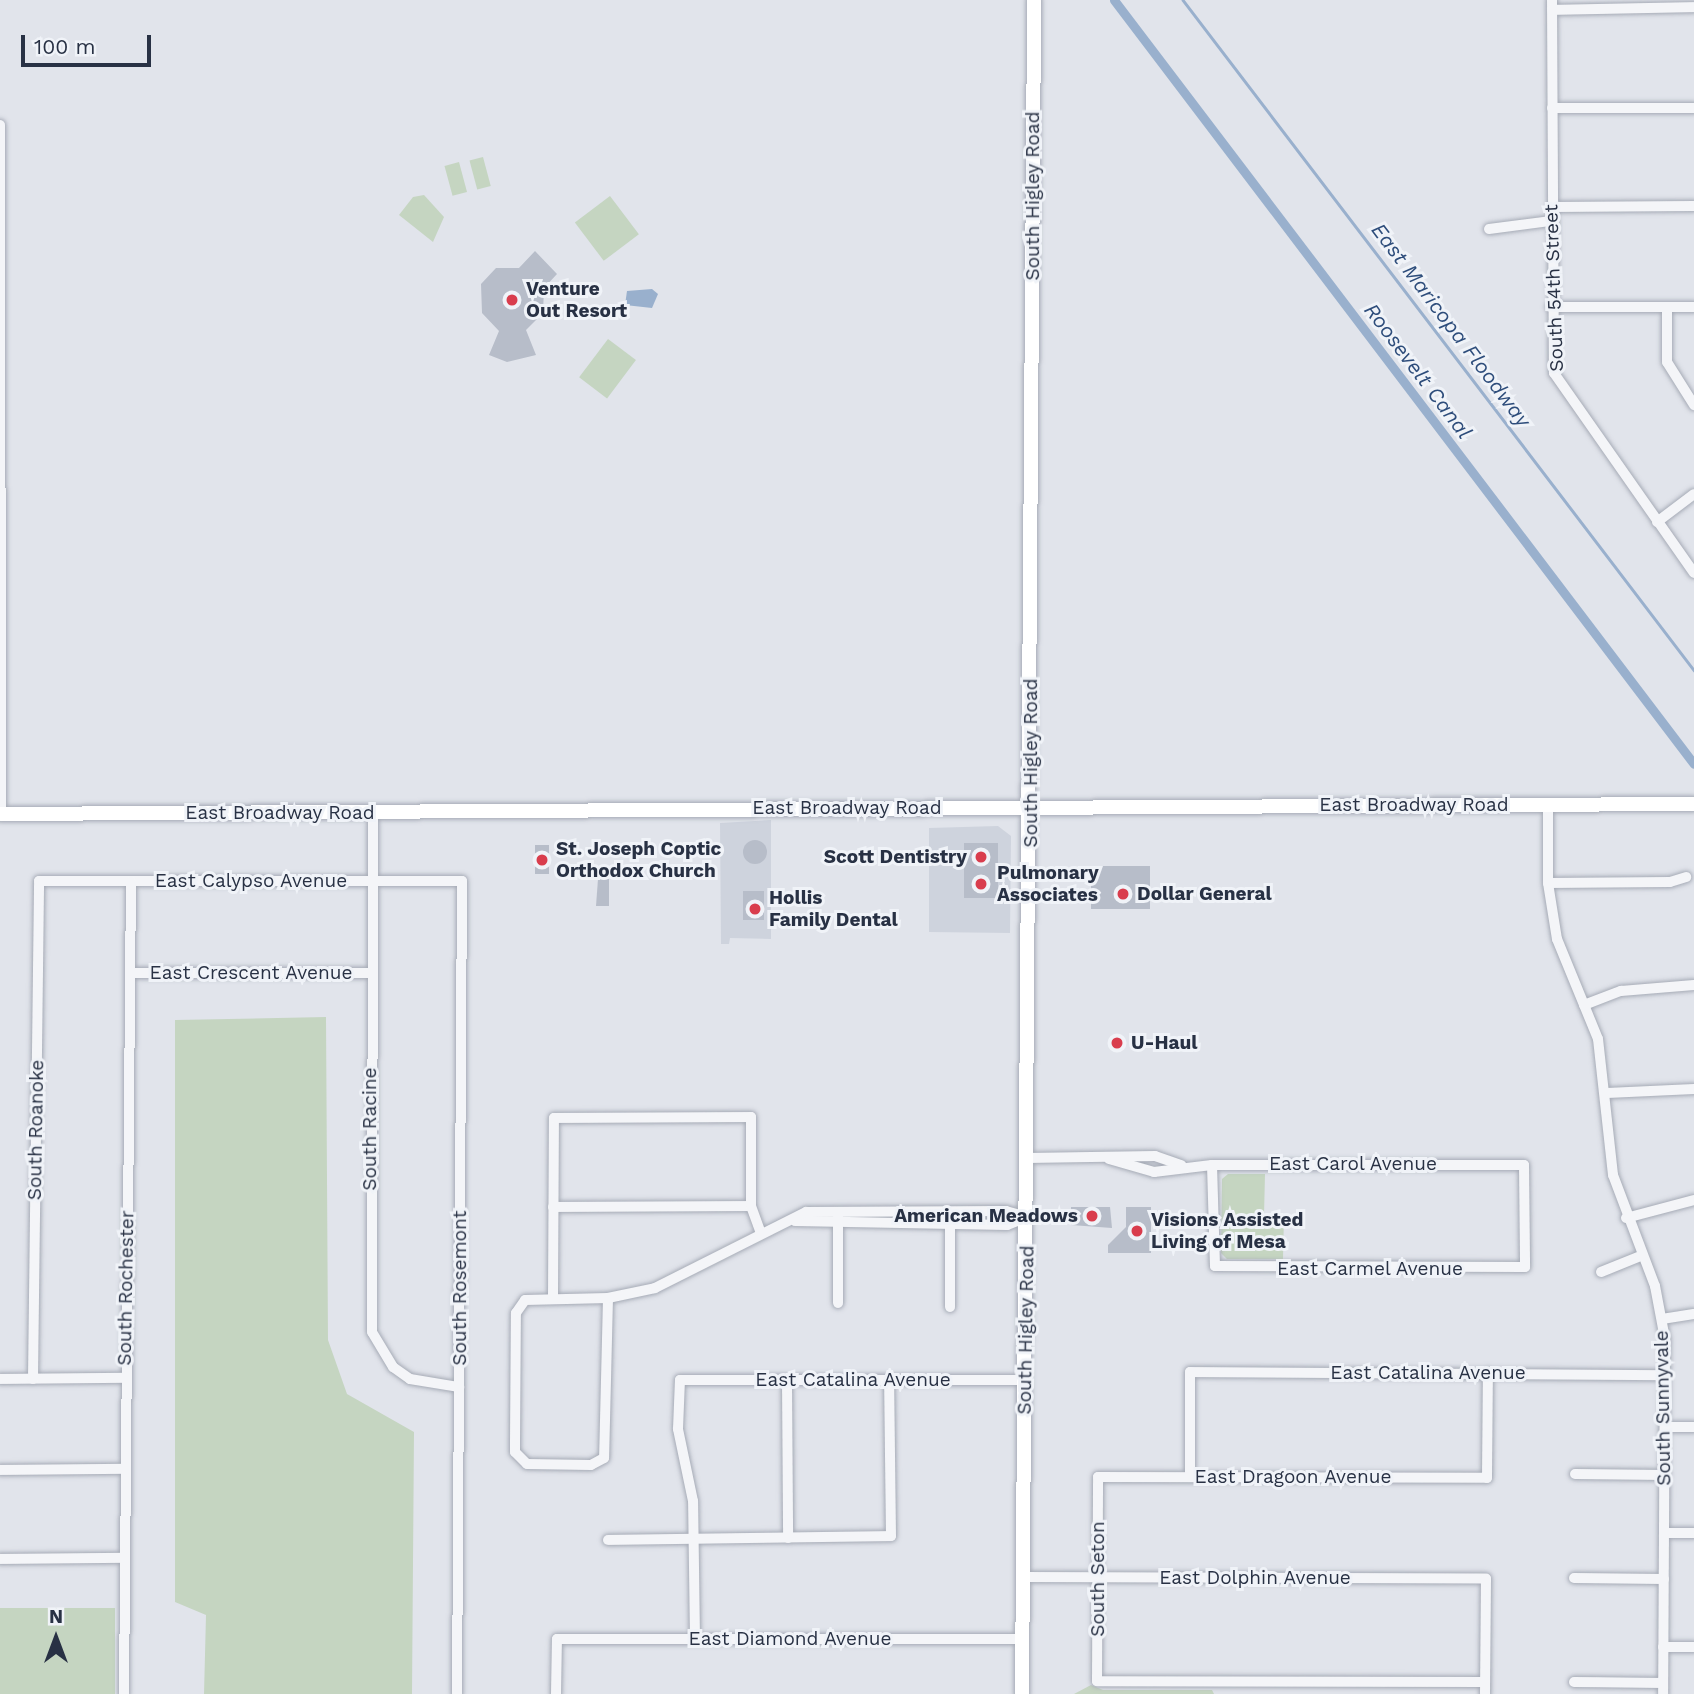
<!DOCTYPE html>
<style>
body{margin:0}
#map{position:relative;width:1694px;height:1694px;overflow:hidden;background:#e1e4eb;font-family:"Work Sans",sans-serif}
div>[style]{position:absolute}
[style*='--x']{left:calc(var(--x)*1px);top:calc(var(--y)*1px);width:calc(var(--w)*1px);rotate:calc(var(--a)*1deg)}
.built>*{inset:0;background:#ced3dd}
.green>*{inset:0;background:#c5d5c1;transform-origin:0 0}
.water>*{inset:0;background:#99b0cd}
.stream>*{height:2.5px;margin:-1.25px;padding:0 1.25px;transform-origin:1.25px;border-radius:1.25px;background:#99b0cd}
.canal>*{height:9px;margin:-4.5px;padding:0 4.5px;transform-origin:4.5px;border-radius:4.5px;background:#99b0cd}
.building>*{inset:0;background:#b7bdc9;transform-origin:0 0}
.round{border-radius:50%}
.roads{filter:drop-shadow(0 0 2px #a6abb6) drop-shadow(0 0 2px #a6abb6)}
.minor>*{height:10px;margin:-5px;padding:0 5px;transform-origin:5px;border-radius:5px;background:#f4f5f8}
.major>*{height:14px;margin:-7px;padding:0 7px;transform-origin:7px;border-radius:7px;background:#fff}
.dots>*{width:19px;height:19px;translate:-50% -50%;box-sizing:border-box;border:4px solid #f0f3f8;border-radius:50%}
span{translate:-50% -50%;white-space:nowrap;text-align:center;line-height:1.15;-webkit-text-stroke:6px #f0f3f8;paint-order:stroke}
.street-label{font-size:19px;color:#283144}
.poi-label{font-size:19px;color:#283144;font-weight:700}
.left{translate:0 -50%;text-align:left}
.right{translate:-100% -50%;text-align:right}
.water-label{font-size:21px;color:#2e4d7b;font-style:italic}
.north{position:absolute;left:21px;top:1603px;width:70px;height:70px;-webkit-text-stroke:5px #f0f3f8;paint-order:stroke;rotate:0deg;font-size:19px;font-weight:700;line-height:28px;text-align:center;color:#283144}
.north::after{content:'';display:block;margin:auto;width:24px;height:32px;background:#283144;clip-path:polygon(50% 0,100% 100%,50% 72%,0 100%)}
.scale{position:absolute;left:21px;top:35px;width:130px;height:32px;box-sizing:border-box;border:4px solid #283144;border-top:0;padding-left:9px;font-size:21px;line-height:24px;white-space:nowrap;color:#283144;-webkit-text-stroke:5px #f0f3f8;paint-order:stroke}
</style>
<div id="map">
<div class="built">
<div style="clip-path:polygon(771px 820px,771px 939px,730px 938px,729px 944px,721px 944px,720px 823px)"></div>
<div style="clip-path:polygon(998px 826px,1011px 836px,1010px 933px,929px 932px,929px 828px)"></div>
</div>
<div class="green">
<div style="left:483px;top:157px;width:30px;height:14px;rotate:75deg"></div>
<div style="left:459px;top:162px;width:31px;height:15px;rotate:75deg"></div>
<div style="clip-path:polygon(424px 195px,444px 217px,433px 242px,399px 215px,413px 197px)"></div>
<div style="left:610px;top:196px;width:48px;height:44px;rotate:53deg"></div>
<div style="left:608px;top:339px;width:35px;height:48px;rotate:37deg"></div>
<div style="clip-path:polygon(326px 1017px,328px 1340px,347px 1394px,414px 1432px,412px 1694px,204px 1694px,206px 1615px,175px 1602px,175px 1020px)"></div>
<div style="clip-path:polygon(1228px 1174px,1265px 1174px,1264px 1216px,1284px 1216px,1283px 1259px,1227px 1259px,1221px 1253px,1222px 1179px)"></div>
<div style="left:115px;top:1608px;width:86px;height:115px;rotate:90deg"></div>
<div style="clip-path:polygon(1091px 1685px,1103px 1690px,1212px 1690px,1214px 1694px,1074px 1694px)"></div>
</div>
<div class="water">
<div style="clip-path:polygon(652px 289px,658px 294px,652px 308px,625px 305px,627px 291px)"></div>
</div>
<div class="stream">
<div style="--x:1183;--y:0;--w:843;--a:52.67"></div>
</div>
<div class="canal">
<div style="--x:1114;--y:0;--w:959;--a:52.8"></div>
</div>
<div class="building">
<div style="clip-path:polygon(535px 251px,557px 274px,544px 288px,543px 313px,526px 330px,536px 355px,507px 362px,489px 355px,499px 331px,482px 313px,481px 284px,496px 268px,519px 268px)"></div>
<div class="round" style="left:743px;top:840px;width:24px;height:24px"></div>
<div style="left:964px;top:843px;width:34px;height:55px"></div>
<div style="left:535px;top:845px;width:14px;height:29px"></div>
<div style="left:1091px;top:866px;width:59px;height:43px"></div>
<div style="clip-path:polygon(598px 879px,609px 879px,609px 906px,596px 906px)"></div>
<div style="left:743px;top:891px;width:21px;height:29px"></div>
<div style="clip-path:polygon(1071px 1207px,1110px 1207px,1112px 1228px,1071px 1225px)"></div>
<div style="clip-path:polygon(1126px 1207px,1151px 1207px,1151px 1253px,1108px 1253px,1108px 1245px,1126px 1227px)"></div>
</div>
<div class="roads">
<div class="minor">
<div style="--x:1552;--y:0;--w:373;--a:89.7"></div>
<div style="--x:1554;--y:373;--w:244;--a:55"></div>
<div style="--x:1552;--y:10;--w:142;--a:-1.2"></div>
<div style="--x:1552;--y:108;--w:142;--a:0"></div>
<div style="--x:0;--y:125;--w:689;--a:89.92"></div>
<div style="--x:1552;--y:207;--w:142;--a:-0.4"></div>
<div style="--x:1489;--y:229;--w:63;--a:-7.4"></div>
<div style="--x:1551;--y:307;--w:143;--a:0"></div>
<div style="--x:1667;--y:307;--w:55;--a:90"></div>
<div style="--x:1667;--y:362;--w:51;--a:57.9"></div>
<div style="--x:1657;--y:522;--w:46;--a:-37.1"></div>
<div style="--x:1548;--y:804;--w:79;--a:90"></div>
<div style="--x:1548;--y:883;--w:57;--a:80.9"></div>
<div style="--x:1557;--y:939;--w:108;--a:67.7"></div>
<div style="--x:1598;--y:1039;--w:137;--a:83.7"></div>
<div style="--x:1613;--y:1175;--w:119;--a:69.3"></div>
<div style="--x:1655;--y:1286;--w:54;--a:79.3"></div>
<div style="--x:1665;--y:1339;--w:355;--a:90.3"></div>
<div style="--x:373;--y:812;--w:520;--a:90.11"></div>
<div style="--x:372;--y:1332;--w:41;--a:59"></div>
<div style="--x:393;--y:1367;--w:21;--a:35"></div>
<div style="--x:410;--y:1379;--w:50;--a:9.3"></div>
<div style="--x:1548;--y:883;--w:122;--a:-0.5"></div>
<div style="--x:1670;--y:882;--w:17;--a:-17"></div>
<div style="--x:130;--y:973;--w:242;--a:0"></div>
<div style="--x:1584;--y:1005;--w:40;--a:-21"></div>
<div style="--x:1621;--y:991;--w:73;--a:-4.7"></div>
<div style="--x:1607;--y:1093;--w:87;--a:-2.6"></div>
<div style="--x:1027;--y:1158;--w:128;--a:-0.9"></div>
<div style="--x:1155;--y:1156;--w:28;--a:19"></div>
<div style="--x:1109;--y:1159;--w:47;--a:16.1"></div>
<div style="--x:1154;--y:1172;--w:58;--a:-6.9"></div>
<div style="--x:1212;--y:1165;--w:312;--a:0"></div>
<div style="--x:1524;--y:1165;--w:102;--a:89.4"></div>
<div style="--x:1525;--y:1267;--w:310;--a:-179.8"></div>
<div style="--x:1215;--y:1266;--w:101;--a:-91.7"></div>
<div style="--x:553;--y:1207;--w:198;--a:-0.3"></div>
<div style="--x:838;--y:1217;--w:86;--a:90"></div>
<div style="--x:950;--y:1217;--w:90;--a:90"></div>
<div style="--x:1626;--y:1218;--w:70;--a:-14.8"></div>
<div style="--x:795;--y:1221;--w:212;--a:1.1"></div>
<div style="--x:1007;--y:1225;--w:22;--a:-22"></div>
<div style="--x:1601;--y:1272;--w:45;--a:-22"></div>
<div style="--x:553;--y:1298;--w:180;--a:-89.7"></div>
<div style="--x:554;--y:1118;--w:197;--a:-0.3"></div>
<div style="--x:751;--y:1117;--w:89;--a:90"></div>
<div style="--x:751;--y:1206;--w:27;--a:70"></div>
<div style="--x:608;--y:1298;--w:160;--a:91.4"></div>
<div style="--x:604;--y:1458;--w:15;--a:152"></div>
<div style="--x:591;--y:1465;--w:64;--a:-179.1"></div>
<div style="--x:527;--y:1464;--w:17;--a:-135"></div>
<div style="--x:515;--y:1452;--w:10;--a:-90"></div>
<div style="--x:515;--y:1442;--w:129;--a:-89.6"></div>
<div style="--x:516;--y:1313;--w:16;--a:-55"></div>
<div style="--x:525;--y:1300;--w:83;--a:-1.4"></div>
<div style="--x:608;--y:1298;--w:48;--a:-12"></div>
<div style="--x:655;--y:1288;--w:169;--a:-26.7"></div>
<div style="--x:806;--y:1212;--w:200;--a:-0.3"></div>
<div style="--x:1006;--y:1211;--w:22;--a:16"></div>
<div style="--x:1662;--y:1319;--w:32;--a:-9"></div>
<div style="--x:0;--y:1379;--w:125;--a:-0.5"></div>
<div style="--x:33;--y:1379;--w:498;--a:-89.3"></div>
<div style="--x:39;--y:881;--w:423;--a:0"></div>
<div style="--x:462;--y:881;--w:813;--a:90.35"></div>
<div style="--x:787;--y:1380;--w:158;--a:89.6"></div>
<div style="--x:1665;--y:1427;--w:29;--a:0"></div>
<div style="--x:0;--y:1470;--w:125;--a:-0.5"></div>
<div style="--x:1575;--y:1474;--w:90;--a:0.6"></div>
<div style="--x:1190;--y:1477;--w:105;--a:-90"></div>
<div style="--x:1190;--y:1372;--w:475;--a:0.4"></div>
<div style="--x:1664;--y:1533;--w:30;--a:0"></div>
<div style="--x:608;--y:1540;--w:283;--a:-0.8"></div>
<div style="--x:891;--y:1536;--w:156;--a:-90.7"></div>
<div style="--x:0;--y:1559;--w:125;--a:-0.5"></div>
<div style="--x:1023;--y:1577;--w:463;--a:0.2"></div>
<div style="--x:1486;--y:1579;--w:115;--a:90.5"></div>
<div style="--x:1574;--y:1578;--w:90;--a:0.6"></div>
<div style="--x:695;--y:1639;--w:138;--a:-90.8"></div>
<div style="--x:693;--y:1501;--w:74;--a:-101.8"></div>
<div style="--x:678;--y:1429;--w:49;--a:-87.7"></div>
<div style="--x:680;--y:1380;--w:345;--a:0"></div>
<div style="--x:1663;--y:1647;--w:31;--a:0"></div>
<div style="--x:1485;--y:1682;--w:388;--a:-179.9"></div>
<div style="--x:1097;--y:1681;--w:204;--a:-89.7"></div>
<div style="--x:1098;--y:1477;--w:389;--a:0.1"></div>
<div style="--x:1487;--y:1478;--w:105;--a:-89.5"></div>
<div style="--x:1574;--y:1682;--w:89;--a:0.6"></div>
<div style="--x:124;--y:1694;--w:813;--a:-89.51"></div>
<div style="--x:556;--y:1694;--w:55;--a:-89"></div>
<div style="--x:557;--y:1639;--w:466;--a:0"></div>
</div>
<div class="major">
<div style="--x:0;--y:814;--w:1694;--a:-0.34"></div>
<div style="--x:1022;--y:1694;--w:1694;--a:-89.59"></div>
</div>
</div>
<div class="dots">
<div style="left:512px;top:300px;background:#d93d4d"></div>
<div style="left:981px;top:857px;background:#d93d4d"></div>
<div style="left:542px;top:860px;background:#d93d4d"></div>
<div style="left:981px;top:884px;background:#d93d4d"></div>
<div style="left:1123px;top:894px;background:#d93d4d"></div>
<div style="left:755px;top:909px;background:#d93d4d"></div>
<div style="left:1117px;top:1043px;background:#d93d4d"></div>
<div style="left:1092px;top:1216px;background:#d93d4d"></div>
<div style="left:1137px;top:1231px;background:#d93d4d"></div>
</div>
<div class="street-label">
<span style="left:1033px;top:196px;rotate:-90deg">South Higley Road</span>
<span style="left:1554px;top:288px;rotate:-92deg">South 54th Street</span>
<span style="left:1031px;top:763px;rotate:-90deg">South Higley Road</span>
<span style="left:1414px;top:805px">East Broadway Road</span>
<span style="left:847px;top:808px">East Broadway Road</span>
<span style="left:280px;top:813px">East Broadway Road</span>
<span style="left:251px;top:881px">East Calypso Avenue</span>
<span style="left:251px;top:973px">East Crescent Avenue</span>
<span style="left:370px;top:1129px;rotate:-90deg">South Racine</span>
<span style="left:36px;top:1130px;rotate:-89deg">South Roanoke</span>
<span style="left:1353px;top:1164px">East Carol Avenue</span>
<span style="left:1370px;top:1269px">East Carmel Avenue</span>
<span style="left:126px;top:1288px;rotate:-89deg">South Rochester</span>
<span style="left:460px;top:1288px;rotate:-90deg">South Rosemont</span>
<span style="left:1026px;top:1330px;rotate:-89deg">South Higley Road</span>
<span style="left:1428px;top:1373px">East Catalina Avenue</span>
<span style="left:853px;top:1380px">East Catalina Avenue</span>
<span style="left:1663px;top:1408px;rotate:-91deg">South Sunnyvale</span>
<span style="left:1293px;top:1477px">East Dragoon Avenue</span>
<span style="left:1255px;top:1578px">East Dolphin Avenue</span>
<span style="left:1098px;top:1579px;rotate:-90deg">South Seton</span>
<span style="left:790px;top:1639px">East Diamond Avenue</span>
</div>
<div class="poi-label">
<span class="left" style="left:526px;top:300px">Venture<br>Out Resort</span>
<span class="left" style="left:556px;top:860px">St. Joseph Coptic<br>Orthodox Church</span>
<span class="right" style="left:967px;top:857px">Scott Dentistry</span>
<span class="left" style="left:997px;top:884px">Pulmonary<br>Associates</span>
<span class="left" style="left:1137px;top:894px">Dollar General</span>
<span class="left" style="left:769px;top:909px">Hollis<br>Family Dental</span>
<span class="left" style="left:1131px;top:1043px">U-Haul</span>
<span class="right" style="left:1078px;top:1216px">American Meadows</span>
<span class="left" style="left:1151px;top:1231px">Visions Assisted<br>Living of Mesa</span>
</div>
<div class="water-label">
<span style="left:1451px;top:325px;rotate:53deg">East Maricopa Floodway</span>
<span style="left:1418px;top:371px;rotate:53deg">Roosevelt Canal</span>
</div>
<div class="north">N</div>
<div class="scale">100 m</div>
</div>
